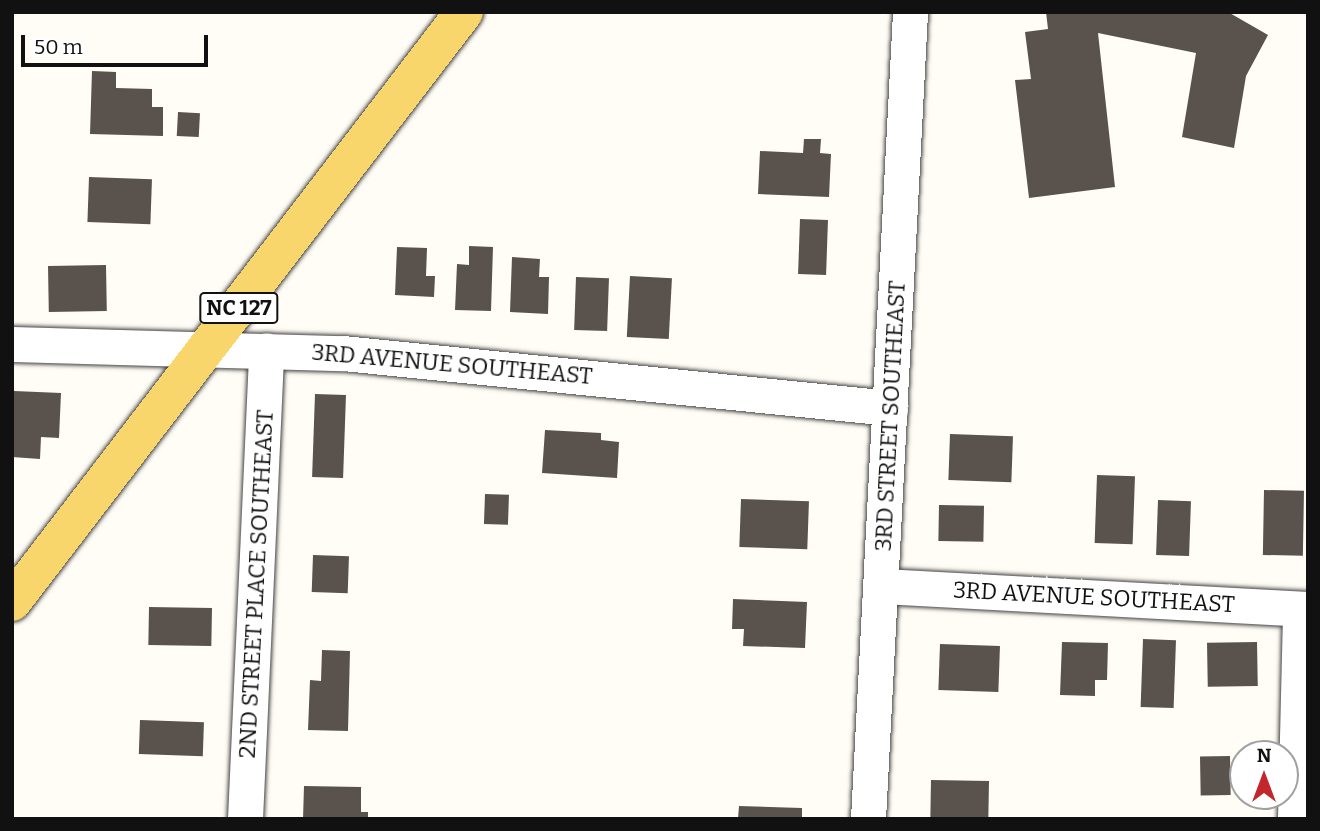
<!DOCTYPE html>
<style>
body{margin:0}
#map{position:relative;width:1320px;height:831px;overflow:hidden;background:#fffdf5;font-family:Bitter,serif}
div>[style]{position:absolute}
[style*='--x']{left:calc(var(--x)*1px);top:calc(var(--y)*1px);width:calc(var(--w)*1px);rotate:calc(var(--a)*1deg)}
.building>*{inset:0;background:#5a524d;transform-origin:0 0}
.roads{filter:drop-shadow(0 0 2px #444) drop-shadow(0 0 2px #444)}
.minor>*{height:35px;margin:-17.5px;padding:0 17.5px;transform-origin:17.5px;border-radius:17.5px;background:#fff}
.major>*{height:38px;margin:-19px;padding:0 19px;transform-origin:19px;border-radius:19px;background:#f9d66b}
span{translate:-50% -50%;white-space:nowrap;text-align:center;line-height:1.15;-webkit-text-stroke:7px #fff;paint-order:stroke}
.shield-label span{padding:2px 5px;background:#fff;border:2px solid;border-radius:5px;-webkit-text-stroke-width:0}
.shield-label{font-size:21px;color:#111;font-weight:700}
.street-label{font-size:23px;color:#111}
.frame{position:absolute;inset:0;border:14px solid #111;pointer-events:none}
.north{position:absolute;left:1229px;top:740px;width:70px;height:70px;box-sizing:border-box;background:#fff;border:2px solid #a0a0a0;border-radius:50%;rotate:0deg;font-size:19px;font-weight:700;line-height:28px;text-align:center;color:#111}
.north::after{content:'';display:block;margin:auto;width:24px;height:32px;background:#c4262e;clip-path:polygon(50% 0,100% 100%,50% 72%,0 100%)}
.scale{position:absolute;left:21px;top:35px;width:187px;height:32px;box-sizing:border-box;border:4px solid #111;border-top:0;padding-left:9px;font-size:21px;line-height:24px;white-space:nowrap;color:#111;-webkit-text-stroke:5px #fff;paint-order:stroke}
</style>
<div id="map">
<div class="building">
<div style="clip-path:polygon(1046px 12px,1228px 12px,1268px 35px,1246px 76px,1234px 148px,1182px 137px,1196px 53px,1098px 33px,1115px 187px,1029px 198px,1015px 80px,1031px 79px,1025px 32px,1048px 29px)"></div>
<div style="clip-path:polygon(92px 71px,116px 72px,116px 88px,152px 89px,152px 107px,163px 107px,163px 136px,90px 134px)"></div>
<div style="left:178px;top:112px;width:22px;height:24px;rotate:3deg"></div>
<div style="clip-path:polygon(804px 139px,821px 139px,820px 153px,831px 154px,829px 197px,758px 194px,760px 151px,803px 153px)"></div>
<div style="left:89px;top:177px;width:63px;height:45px;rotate:2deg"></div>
<div style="left:800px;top:219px;width:28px;height:55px;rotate:2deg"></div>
<div style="clip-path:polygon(469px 246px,493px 247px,491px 311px,455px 310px,457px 264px,469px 265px)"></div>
<div style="clip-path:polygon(397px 247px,427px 248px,426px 276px,435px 276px,434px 297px,395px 295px)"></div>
<div style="clip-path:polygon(512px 257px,540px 259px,539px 277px,549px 277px,548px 314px,510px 312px)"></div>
<div style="left:106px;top:265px;width:46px;height:58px;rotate:89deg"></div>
<div style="left:630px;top:276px;width:42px;height:61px;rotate:3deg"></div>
<div style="left:576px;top:277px;width:33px;height:53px;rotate:2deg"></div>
<div style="clip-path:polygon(14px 391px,61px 393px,59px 438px,41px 437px,40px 459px,12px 457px)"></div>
<div style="left:315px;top:394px;width:31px;height:83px;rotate:2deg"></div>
<div style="clip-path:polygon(545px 430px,601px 433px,601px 440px,619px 442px,617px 478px,542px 473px)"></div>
<div style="left:950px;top:434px;width:63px;height:46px;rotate:2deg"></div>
<div style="left:1097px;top:475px;width:38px;height:68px;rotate:2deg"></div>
<div style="left:1264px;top:490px;width:40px;height:65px;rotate:1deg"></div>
<div style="left:485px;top:494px;width:24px;height:30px;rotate:2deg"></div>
<div style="left:741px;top:499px;width:68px;height:48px;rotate:2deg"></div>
<div style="left:1158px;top:500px;width:33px;height:55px;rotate:2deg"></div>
<div style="left:939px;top:505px;width:45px;height:36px;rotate:1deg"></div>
<div style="left:313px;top:555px;width:36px;height:37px;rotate:2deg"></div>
<div style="clip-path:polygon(733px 599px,807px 602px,805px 648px,743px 646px,744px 629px,732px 629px)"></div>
<div style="left:149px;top:607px;width:63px;height:38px;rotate:1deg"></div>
<div style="left:1143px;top:639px;width:33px;height:68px;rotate:2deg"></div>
<div style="clip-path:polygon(1062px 642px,1108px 643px,1107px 680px,1095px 680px,1095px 696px,1060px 695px)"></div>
<div style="left:1257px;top:642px;width:44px;height:50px;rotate:89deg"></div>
<div style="left:940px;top:644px;width:60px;height:46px;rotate:2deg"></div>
<div style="clip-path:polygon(322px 650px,350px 651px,348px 731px,308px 730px,310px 680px,321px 681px)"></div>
<div style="left:140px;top:720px;width:64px;height:34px;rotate:2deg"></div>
<div style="left:1230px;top:756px;width:39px;height:30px;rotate:89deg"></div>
<div style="left:931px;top:780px;width:58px;height:39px;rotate:1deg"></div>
<div style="clip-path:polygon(304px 786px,361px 787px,361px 812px,368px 812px,368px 819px,303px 819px)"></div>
<div style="clip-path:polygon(739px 806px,802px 808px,802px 819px,738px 819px)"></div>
</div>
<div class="roads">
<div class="minor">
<div style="--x:12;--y:344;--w:331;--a:1.6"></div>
<div style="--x:343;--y:353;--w:550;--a:5.74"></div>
<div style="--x:881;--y:586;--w:428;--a:3.1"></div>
<div style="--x:245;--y:819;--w:469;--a:-87.4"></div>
<div style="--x:868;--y:819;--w:808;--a:-87.02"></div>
<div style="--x:1295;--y:819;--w:210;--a:-88.6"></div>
</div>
<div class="major">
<div style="--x:12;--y:602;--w:743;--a:-52.54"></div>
</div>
</div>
<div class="shield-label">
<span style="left:239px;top:308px">NC 127</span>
</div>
<div class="street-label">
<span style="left:452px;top:364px;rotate:5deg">3RD AVENUE SOUTHEAST</span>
<span style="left:890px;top:416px;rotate:-87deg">3RD STREET SOUTHEAST</span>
<span style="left:256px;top:584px;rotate:-87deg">2ND STREET PLACE SOUTHEAST</span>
<span style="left:1094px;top:597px;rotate:3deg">3RD AVENUE SOUTHEAST</span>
</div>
<div class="frame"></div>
<div class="north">N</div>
<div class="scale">50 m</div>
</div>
